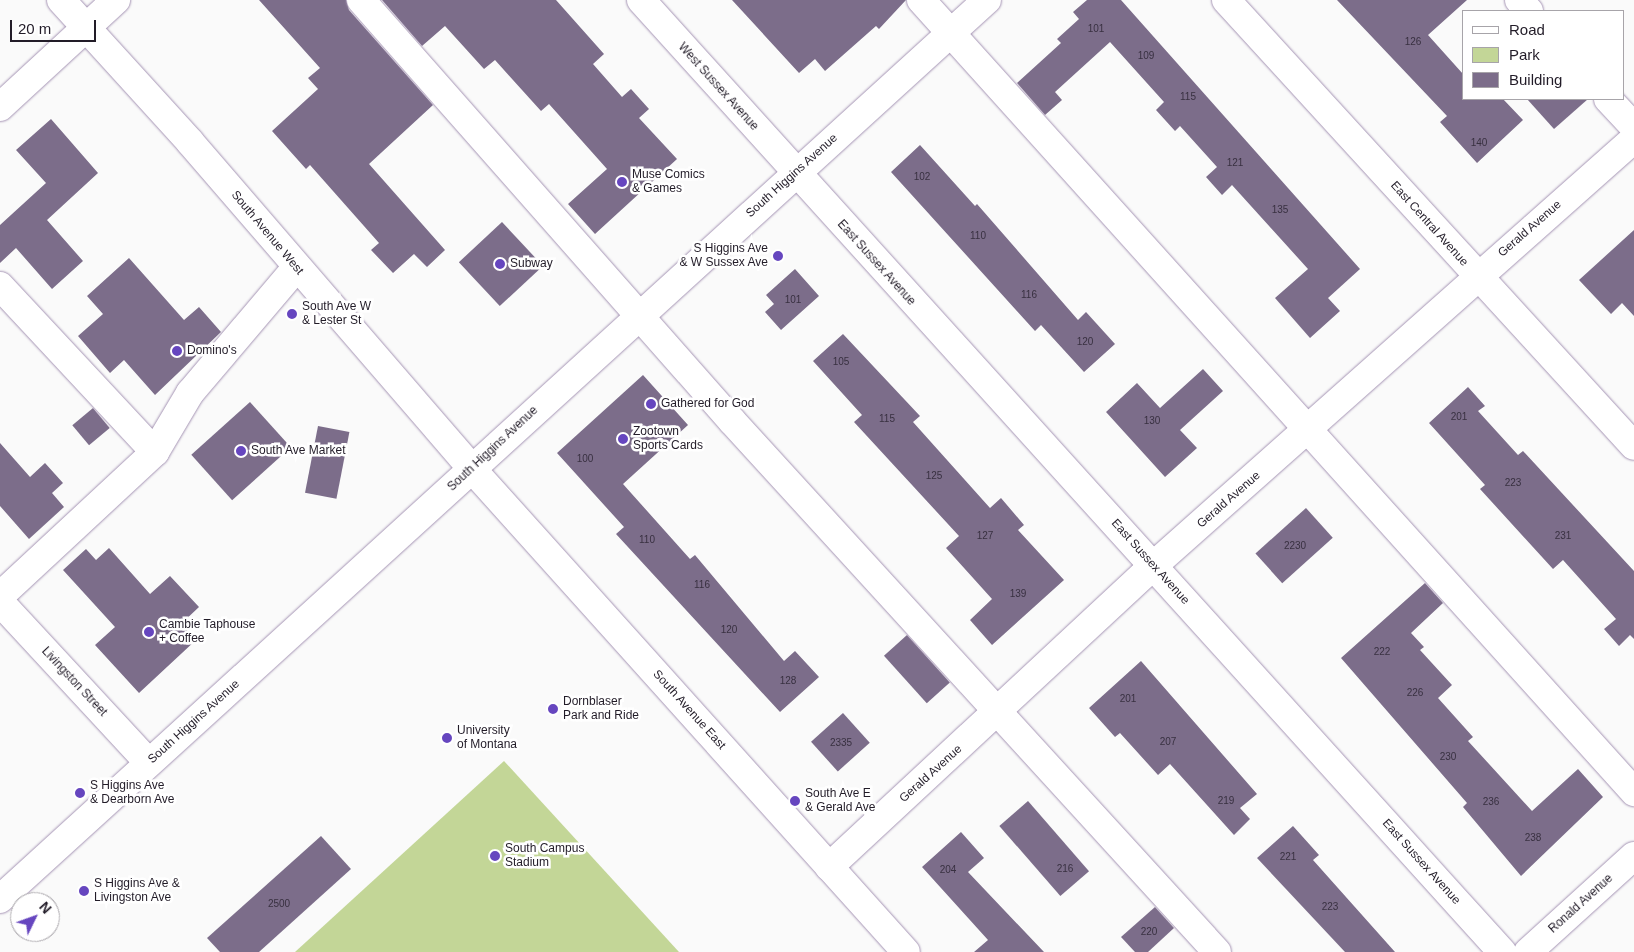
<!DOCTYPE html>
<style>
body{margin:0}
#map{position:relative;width:1634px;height:952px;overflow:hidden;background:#fafafa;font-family:Arial,sans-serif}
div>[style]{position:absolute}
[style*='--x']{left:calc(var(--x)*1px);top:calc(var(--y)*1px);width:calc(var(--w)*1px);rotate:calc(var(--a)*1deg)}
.green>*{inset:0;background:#c3d697}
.building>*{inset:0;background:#7c6d8a;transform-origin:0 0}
.roads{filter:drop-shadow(0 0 1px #a594b4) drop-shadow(0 0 1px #a594b4)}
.minor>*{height:28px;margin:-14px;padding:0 14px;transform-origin:14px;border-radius:14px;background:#fff}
.major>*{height:28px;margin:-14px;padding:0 14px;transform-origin:14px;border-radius:14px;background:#fff}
.dots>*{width:14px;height:14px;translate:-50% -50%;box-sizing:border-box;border:2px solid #fff;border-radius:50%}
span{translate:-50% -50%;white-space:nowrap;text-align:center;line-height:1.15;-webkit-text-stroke:5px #fff;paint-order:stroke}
.number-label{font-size:10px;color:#383040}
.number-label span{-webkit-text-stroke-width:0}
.street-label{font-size:12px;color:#221c28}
.poi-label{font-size:12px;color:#221c28}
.left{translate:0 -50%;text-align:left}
.right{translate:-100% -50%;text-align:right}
.legend{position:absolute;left:1462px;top:10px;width:162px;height:90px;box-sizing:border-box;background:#fff;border:1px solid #a7a4a9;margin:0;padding:6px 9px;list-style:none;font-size:15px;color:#221c28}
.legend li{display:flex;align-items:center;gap:10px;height:25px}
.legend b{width:25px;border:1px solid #a7a4a9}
.north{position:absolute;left:10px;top:892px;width:50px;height:50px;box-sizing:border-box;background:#fff;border:1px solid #a7a4a9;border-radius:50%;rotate:48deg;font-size:14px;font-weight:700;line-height:20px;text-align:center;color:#221c28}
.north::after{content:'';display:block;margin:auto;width:18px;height:22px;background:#6646bf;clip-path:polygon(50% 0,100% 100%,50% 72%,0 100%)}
.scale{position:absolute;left:10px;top:20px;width:86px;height:22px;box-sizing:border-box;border:2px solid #221c28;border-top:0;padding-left:6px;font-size:15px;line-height:18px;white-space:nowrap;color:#221c28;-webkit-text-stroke:4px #fff;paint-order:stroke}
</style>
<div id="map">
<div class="green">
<div style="clip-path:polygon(504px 761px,679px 952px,295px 952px)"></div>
</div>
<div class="building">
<div style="clip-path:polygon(259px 0,346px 0,349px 10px,433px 105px,369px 164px,445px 250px,427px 267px,414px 254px,393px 273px,371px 250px,379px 243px,310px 165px,306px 169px,272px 131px,318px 89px,308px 78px,320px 68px)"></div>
<div style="clip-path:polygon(382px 0,556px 0,604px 54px,593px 64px,622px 97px,631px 89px,649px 109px,639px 118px,677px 159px,595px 234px,568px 204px,607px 169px,549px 104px,541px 111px,495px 60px,484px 69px,445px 26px,422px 46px)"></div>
<div style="clip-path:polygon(732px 0,906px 0,879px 29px,876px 26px,825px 71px,815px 59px,799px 73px)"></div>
<div style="clip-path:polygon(1087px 0,1121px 0,1360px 269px,1328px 298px,1340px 311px,1310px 338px,1275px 298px,1308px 269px,1232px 185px,1222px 195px,1206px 177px,1217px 167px,1180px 126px,1175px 131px,1156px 110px,1164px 102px,1110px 42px,1055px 92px,1062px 100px,1045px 115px,1017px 83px,1061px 43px,1057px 39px,1079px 19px,1073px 12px)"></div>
<div style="clip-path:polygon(1337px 0,1467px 0,1428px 35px,1463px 74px,1463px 99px,1503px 99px,1523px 120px,1477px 163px,1440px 122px,1447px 116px)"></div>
<div style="clip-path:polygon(1527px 99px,1588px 99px,1554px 129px)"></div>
<div style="clip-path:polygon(51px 119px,98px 173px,47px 220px,83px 261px,52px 289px,16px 248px,0 263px,0 225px,46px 183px,16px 150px)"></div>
<div style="clip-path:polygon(920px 145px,975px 206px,977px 204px,1078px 320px,1086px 312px,1115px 344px,1084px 372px,1041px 325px,1035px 331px,891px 172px)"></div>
<div style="left:502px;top:222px;width:60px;height:59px;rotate:47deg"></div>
<div style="clip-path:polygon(1634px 230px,1634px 316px,1622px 303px,1611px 314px,1579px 280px)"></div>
<div style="clip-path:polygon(129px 258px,184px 320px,199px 307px,221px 332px,155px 395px,124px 360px,110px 373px,78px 336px,103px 314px,87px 296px)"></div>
<div style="clip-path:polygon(795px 269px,819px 296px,781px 330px,765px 312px,774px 304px,766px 295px)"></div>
<div style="clip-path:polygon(843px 334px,920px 416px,913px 422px,990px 508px,1001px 498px,1024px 525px,1018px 530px,1064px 580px,992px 645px,970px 620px,992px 599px,946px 548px,959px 536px,854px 422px,862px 415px,813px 361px)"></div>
<div style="clip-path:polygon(1203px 369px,1223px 391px,1180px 430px,1197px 448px,1165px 477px,1106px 412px,1137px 383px,1160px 408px)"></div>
<div style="clip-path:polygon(643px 375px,688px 425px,623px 484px,690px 559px,695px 555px,784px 661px,795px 651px,819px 677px,780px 712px,616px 534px,624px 527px,557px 453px)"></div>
<div style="clip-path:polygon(1468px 387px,1485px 406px,1478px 411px,1518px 455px,1523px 451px,1634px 571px,1634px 639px,1630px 635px,1619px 646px,1604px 629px,1616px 619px,1563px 560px,1553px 569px,1480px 489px,1485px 485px,1429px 423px)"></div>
<div style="left:250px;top:402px;width:61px;height:79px;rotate:48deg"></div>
<div style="left:93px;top:408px;width:26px;height:27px;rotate:50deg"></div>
<div style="left:318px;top:426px;width:32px;height:68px;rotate:11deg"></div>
<div style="clip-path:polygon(0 443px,30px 477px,45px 463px,63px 483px,52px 493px,64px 507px,29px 539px,0 506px)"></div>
<div style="left:1306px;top:508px;width:40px;height:68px;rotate:48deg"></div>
<div style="clip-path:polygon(109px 548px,150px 594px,170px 576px,199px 607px,181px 624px,196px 640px,139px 693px,95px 645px,115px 627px,63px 570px,86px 549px,96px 560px)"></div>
<div style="clip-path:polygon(1425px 583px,1443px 603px,1411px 633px,1424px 647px,1420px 650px,1452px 685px,1438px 698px,1473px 737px,1468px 741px,1532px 811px,1578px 769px,1603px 797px,1521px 876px,1463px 807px,1467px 803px,1341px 658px)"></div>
<div style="left:907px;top:635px;width:64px;height:31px;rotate:48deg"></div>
<div style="clip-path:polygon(1141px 661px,1257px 794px,1240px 808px,1250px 819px,1234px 835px,1170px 764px,1158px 775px,1120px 733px,1115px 737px,1089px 708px)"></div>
<div style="left:843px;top:713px;width:40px;height:43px;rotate:48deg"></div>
<div style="left:1028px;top:801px;width:93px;height:38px;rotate:49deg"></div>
<div style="clip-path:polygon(1293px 826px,1319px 855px,1313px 860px,1395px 952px,1345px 952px,1257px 858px)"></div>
<div style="clip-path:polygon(961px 832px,984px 858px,968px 872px,1044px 952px,974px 952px,988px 940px,922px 867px)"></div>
<div style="clip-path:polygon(321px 836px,351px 869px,259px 952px,220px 952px,207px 938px)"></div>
<div style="clip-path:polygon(1155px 907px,1174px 928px,1148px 952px,1135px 952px,1121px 937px)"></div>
</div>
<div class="roads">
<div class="minor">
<div style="--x:61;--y:0;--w:192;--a:47.7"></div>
<div style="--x:190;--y:142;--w:432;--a:49.2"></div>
<div style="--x:472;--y:469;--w:649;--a:48.06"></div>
<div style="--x:361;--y:0;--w:561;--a:48.61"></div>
<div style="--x:732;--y:421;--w:719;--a:47.59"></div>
<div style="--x:641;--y:0;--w:1284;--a:47.87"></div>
<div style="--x:921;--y:0;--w:1066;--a:48"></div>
<div style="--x:1226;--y:0;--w:604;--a:47.55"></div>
<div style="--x:1519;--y:0;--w:15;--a:48"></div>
<div style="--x:1608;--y:99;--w:38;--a:47"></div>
<div style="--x:0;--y:107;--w:158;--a:-42.7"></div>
<div style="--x:0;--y:286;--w:227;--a:47"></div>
<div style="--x:0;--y:596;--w:212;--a:-42.9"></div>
<div style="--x:155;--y:452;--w:69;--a:-59.3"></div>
<div style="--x:190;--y:393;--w:164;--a:-49.7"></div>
<div style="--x:0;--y:602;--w:219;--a:47.2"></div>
<div style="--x:829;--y:867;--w:442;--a:-42.9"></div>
<div style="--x:1153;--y:566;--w:643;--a:-41.6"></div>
<div style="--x:1528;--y:952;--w:143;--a:-42.2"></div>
</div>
<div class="major">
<div style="--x:0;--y:899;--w:1335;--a:-42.33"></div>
</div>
</div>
<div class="dots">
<div style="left:622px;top:182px;background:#6646bf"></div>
<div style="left:778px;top:256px;background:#6646bf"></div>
<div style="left:500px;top:264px;background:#6646bf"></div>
<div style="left:292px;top:314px;background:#6646bf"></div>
<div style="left:177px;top:351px;background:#6646bf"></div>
<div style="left:651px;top:404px;background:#6646bf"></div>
<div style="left:623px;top:439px;background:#6646bf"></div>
<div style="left:241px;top:451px;background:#6646bf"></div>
<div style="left:149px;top:632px;background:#6646bf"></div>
<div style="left:553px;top:709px;background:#6646bf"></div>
<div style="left:447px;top:738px;background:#6646bf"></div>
<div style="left:80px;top:793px;background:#6646bf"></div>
<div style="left:795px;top:801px;background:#6646bf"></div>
<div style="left:495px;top:856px;background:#6646bf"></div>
<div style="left:84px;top:891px;background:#6646bf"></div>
</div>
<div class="number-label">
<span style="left:1096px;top:29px">101</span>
<span style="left:1413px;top:42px">126</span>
<span style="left:1146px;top:56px">109</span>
<span style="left:1188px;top:97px">115</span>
<span style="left:1479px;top:143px">140</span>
<span style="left:1235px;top:163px">121</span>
<span style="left:922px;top:177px">102</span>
<span style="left:1280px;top:210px">135</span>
<span style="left:978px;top:236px">110</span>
<span style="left:1029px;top:295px">116</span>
<span style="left:793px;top:300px">101</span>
<span style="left:1085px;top:342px">120</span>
<span style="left:841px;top:362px">105</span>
<span style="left:1459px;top:417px">201</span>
<span style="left:887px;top:419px">115</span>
<span style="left:1152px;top:421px">130</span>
<span style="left:585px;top:459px">100</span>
<span style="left:934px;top:476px">125</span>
<span style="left:1513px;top:483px">223</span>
<span style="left:985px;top:536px">127</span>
<span style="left:1563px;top:536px">231</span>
<span style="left:647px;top:540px">110</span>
<span style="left:1295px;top:546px">2230</span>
<span style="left:702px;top:585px">116</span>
<span style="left:1018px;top:594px">139</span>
<span style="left:729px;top:630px">120</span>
<span style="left:1382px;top:652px">222</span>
<span style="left:788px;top:681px">128</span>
<span style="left:1415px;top:693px">226</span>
<span style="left:1128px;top:699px">201</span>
<span style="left:1168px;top:742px">207</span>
<span style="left:841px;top:743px">2335</span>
<span style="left:1448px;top:757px">230</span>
<span style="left:1226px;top:801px">219</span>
<span style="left:1491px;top:802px">236</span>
<span style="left:1533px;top:838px">238</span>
<span style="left:1288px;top:857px">221</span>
<span style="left:1065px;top:869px">216</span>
<span style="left:948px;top:870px">204</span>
<span style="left:279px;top:904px">2500</span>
<span style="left:1330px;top:907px">223</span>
<span style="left:1149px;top:932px">220</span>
</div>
<div class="street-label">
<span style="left:718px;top:87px;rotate:48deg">West Sussex Avenue</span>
<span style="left:792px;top:176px;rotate:-42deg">South Higgins Avenue</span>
<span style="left:1429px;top:224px;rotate:48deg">East Central Avenue</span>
<span style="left:1530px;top:229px;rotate:-41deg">Gerald Avenue</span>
<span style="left:267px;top:233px;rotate:50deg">South Avenue West</span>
<span style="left:876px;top:263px;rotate:48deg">East Sussex Avenue</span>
<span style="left:493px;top:449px;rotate:-43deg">South Higgins Avenue</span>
<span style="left:1229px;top:500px;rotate:-41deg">Gerald Avenue</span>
<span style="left:1150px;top:562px;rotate:48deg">East Sussex Avenue</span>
<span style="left:74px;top:682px;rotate:47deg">Livingston Street</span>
<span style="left:689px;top:710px;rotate:48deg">South Avenue East</span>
<span style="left:194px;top:722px;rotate:-42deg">South Higgins Avenue</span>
<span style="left:931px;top:774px;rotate:-42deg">Gerald Avenue</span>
<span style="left:1421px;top:862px;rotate:48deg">East Sussex Avenue</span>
<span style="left:1581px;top:904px;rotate:-42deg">Ronald Avenue</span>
</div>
<div class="poi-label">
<span class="left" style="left:632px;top:182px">Muse Comics<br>&amp; Games</span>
<span class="right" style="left:768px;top:256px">S Higgins Ave<br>&amp; W Sussex Ave</span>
<span class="left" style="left:510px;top:264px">Subway</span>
<span class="left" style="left:302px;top:314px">South Ave W<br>&amp; Lester St</span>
<span class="left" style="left:187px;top:351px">Domino's</span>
<span class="left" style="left:661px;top:404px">Gathered for God</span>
<span class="left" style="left:633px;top:439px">Zootown<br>Sports Cards</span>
<span class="left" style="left:251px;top:451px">South Ave Market</span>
<span class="left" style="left:159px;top:632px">Cambie Taphouse<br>+ Coffee</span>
<span class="left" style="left:563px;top:709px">Dornblaser<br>Park and Ride</span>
<span class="left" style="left:457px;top:738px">University<br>of Montana</span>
<span class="left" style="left:90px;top:793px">S Higgins Ave<br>&amp; Dearborn Ave</span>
<span class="left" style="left:805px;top:801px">South Ave E<br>&amp; Gerald Ave</span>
<span class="left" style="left:505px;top:856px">South Campus<br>Stadium</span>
<span class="left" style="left:94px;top:891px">S Higgins Ave &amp;<br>Livingston Ave</span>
</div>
<ul class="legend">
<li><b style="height:6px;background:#fff"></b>Road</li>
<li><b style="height:14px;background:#c3d697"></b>Park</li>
<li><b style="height:14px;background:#7c6d8a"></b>Building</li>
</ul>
<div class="north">N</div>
<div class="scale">20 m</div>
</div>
